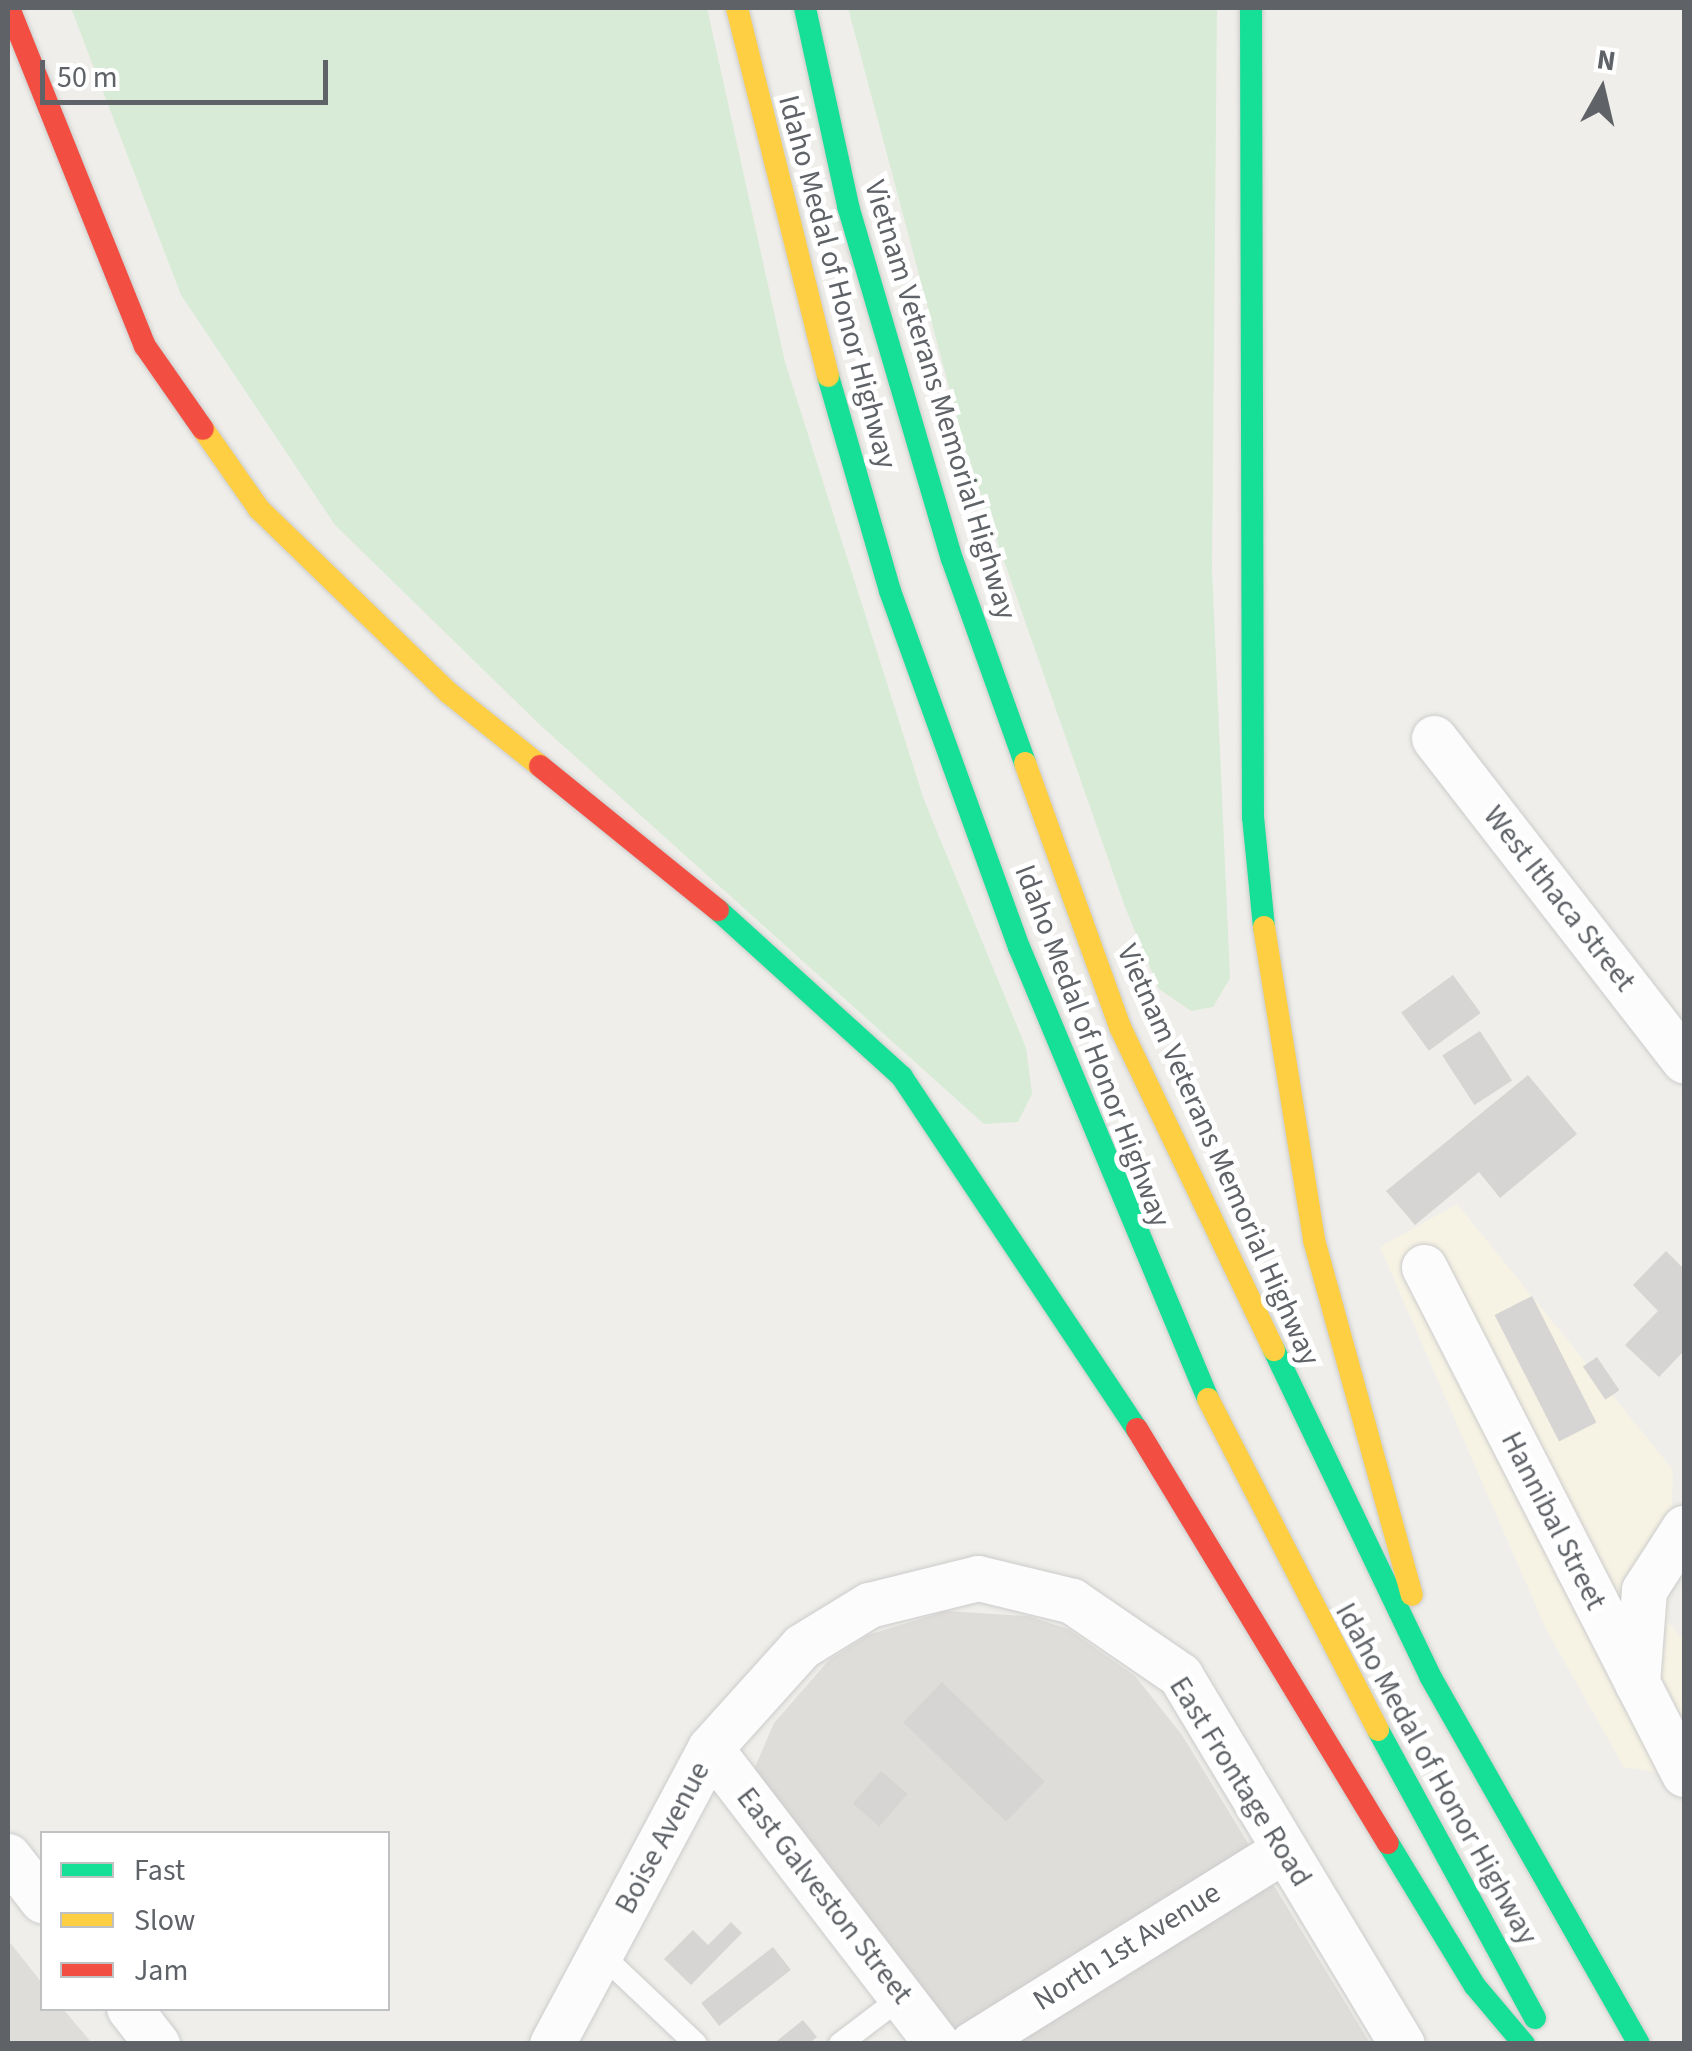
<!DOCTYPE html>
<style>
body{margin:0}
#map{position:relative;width:1692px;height:2051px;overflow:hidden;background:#efeeea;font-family:"Source Sans 3",sans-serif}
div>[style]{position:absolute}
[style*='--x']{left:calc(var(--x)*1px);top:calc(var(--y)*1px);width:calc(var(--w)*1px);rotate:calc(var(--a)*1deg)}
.commercial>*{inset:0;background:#f7f3e4}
.industrial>*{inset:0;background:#dfddda}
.green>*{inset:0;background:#d8ebd6}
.building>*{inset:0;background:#d6d5d3;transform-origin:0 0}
.roads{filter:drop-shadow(0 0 2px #cbcccc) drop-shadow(0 0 2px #cbcccc)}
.lane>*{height:22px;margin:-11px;padding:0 11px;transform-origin:11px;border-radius:11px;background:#fdfcfc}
.street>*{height:45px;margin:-22.5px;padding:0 22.5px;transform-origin:22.5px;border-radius:22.5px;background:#fdfcfc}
.fast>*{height:22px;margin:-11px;padding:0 11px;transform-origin:11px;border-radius:11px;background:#16e098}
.slow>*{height:22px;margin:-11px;padding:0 11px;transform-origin:11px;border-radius:11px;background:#ffcf43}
.jam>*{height:22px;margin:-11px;padding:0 11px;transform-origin:11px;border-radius:11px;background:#f24e42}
span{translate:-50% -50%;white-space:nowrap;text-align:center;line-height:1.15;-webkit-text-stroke:10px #fff;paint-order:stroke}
.street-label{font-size:30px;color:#5f6368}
.frame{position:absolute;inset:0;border:10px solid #5f6368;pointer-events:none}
.legend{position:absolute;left:40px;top:1831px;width:350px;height:180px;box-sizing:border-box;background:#fff;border:2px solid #bfc1c3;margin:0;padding:12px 18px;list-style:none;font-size:30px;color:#5f6368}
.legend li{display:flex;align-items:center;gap:20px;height:50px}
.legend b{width:50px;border:2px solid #bfc1c3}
.north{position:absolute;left:1552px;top:40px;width:100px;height:100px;-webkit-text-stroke:8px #fff;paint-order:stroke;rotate:8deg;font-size:28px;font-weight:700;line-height:40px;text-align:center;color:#5f6368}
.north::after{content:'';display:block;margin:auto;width:35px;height:45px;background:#5f6368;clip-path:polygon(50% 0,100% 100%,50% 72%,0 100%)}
.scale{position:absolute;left:40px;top:60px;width:288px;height:45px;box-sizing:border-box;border:5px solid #5f6368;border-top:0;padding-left:12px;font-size:30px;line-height:35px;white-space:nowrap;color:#5f6368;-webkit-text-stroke:8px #fff;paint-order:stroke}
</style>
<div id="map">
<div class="commercial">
<div style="clip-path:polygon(1457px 1204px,1673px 1470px,1668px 1622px,1684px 1641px,1684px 1777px,1624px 1767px,1546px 1629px,1380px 1247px)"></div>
</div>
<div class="industrial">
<div style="clip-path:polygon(946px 1611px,1028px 1616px,1068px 1629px,1135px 1676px,1182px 1735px,1370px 2043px,966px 2043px,752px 1774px,774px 1723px,829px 1660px,868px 1635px)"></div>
<div style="clip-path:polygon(8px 1940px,42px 1983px,42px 2008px,63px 2009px,92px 2043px,8px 2043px)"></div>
</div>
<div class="green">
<div style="clip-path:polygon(71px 8px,707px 8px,785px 362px,924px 800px,1026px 1048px,1032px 1094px,1018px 1122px,984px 1124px,539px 724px,335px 525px,181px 295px)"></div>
<div style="clip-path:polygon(848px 8px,1217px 8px,1212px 570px,1230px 978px,1213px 1007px,1191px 1011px,1159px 989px,1125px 907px,967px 455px)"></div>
</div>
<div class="building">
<div style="left:1453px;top:975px;width:47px;height:64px;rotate:54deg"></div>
<div style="left:1480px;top:1031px;width:59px;height:45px;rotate:57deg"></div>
<div style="clip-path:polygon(1528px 1075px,1577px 1134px,1500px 1198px,1479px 1172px,1415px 1225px,1386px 1191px)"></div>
<div style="clip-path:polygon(1666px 1251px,1684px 1269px,1684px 1351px,1659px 1377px,1625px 1345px,1658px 1311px,1633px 1285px)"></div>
<div style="left:1532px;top:1296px;width:142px;height:42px;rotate:63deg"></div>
<div style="left:1597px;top:1357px;width:40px;height:17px;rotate:56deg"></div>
<div style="left:942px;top:1682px;width:143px;height:56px;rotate:44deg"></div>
<div style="left:881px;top:1771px;width:35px;height:43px;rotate:41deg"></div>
<div style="clip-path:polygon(731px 1922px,742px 1933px,691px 1985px,664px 1959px,693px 1930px,708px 1945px)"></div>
<div style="left:773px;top:1947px;width:29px;height:91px;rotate:52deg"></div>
<div style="clip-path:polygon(803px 2020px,817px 2037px,808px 2044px,773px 2044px)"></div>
</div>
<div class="roads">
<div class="lane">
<div style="--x:602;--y:1955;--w:129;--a:43.4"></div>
<div style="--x:840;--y:2044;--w:78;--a:-37.2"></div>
</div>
<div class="street">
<div style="--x:1434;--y:738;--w:408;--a:52.2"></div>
<div style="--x:1424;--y:1267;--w:570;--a:62.85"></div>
<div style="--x:1637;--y:1683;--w:93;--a:-85.7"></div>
<div style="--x:1644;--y:1590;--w:74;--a:-57.2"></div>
<div style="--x:710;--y:1748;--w:373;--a:52.5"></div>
<div style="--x:8;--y:1856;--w:56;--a:52.3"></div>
<div style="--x:129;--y:2008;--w:46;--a:52.1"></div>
<div style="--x:552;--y:2044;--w:336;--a:-61.9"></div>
<div style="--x:710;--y:1748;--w:137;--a:-48"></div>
<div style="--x:802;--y:1646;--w:79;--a:-31.5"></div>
<div style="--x:869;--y:1605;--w:112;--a:-13.9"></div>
<div style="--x:978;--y:1578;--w:97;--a:13.7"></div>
<div style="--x:1072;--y:1601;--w:131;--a:34.4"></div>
<div style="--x:1180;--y:1675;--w:431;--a:59"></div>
<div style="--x:972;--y:2044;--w:365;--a:-31.9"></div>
</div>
<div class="fast">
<div style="--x:805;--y:8;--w:203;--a:77.7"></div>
<div style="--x:848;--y:206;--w:368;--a:73.6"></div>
<div style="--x:952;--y:559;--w:217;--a:70.3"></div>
<div style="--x:1251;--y:8;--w:809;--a:89.86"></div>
<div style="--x:1253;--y:817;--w:111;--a:84.3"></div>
<div style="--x:828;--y:376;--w:224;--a:73.9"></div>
<div style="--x:890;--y:591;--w:379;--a:70.1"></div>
<div style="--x:1019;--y:947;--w:490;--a:67.3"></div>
<div style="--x:718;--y:910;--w:248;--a:42.2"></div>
<div style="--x:902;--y:1077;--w:423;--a:56.3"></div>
<div style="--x:1274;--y:1350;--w:361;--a:64.4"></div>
<div style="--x:1430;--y:1676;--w:423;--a:60.4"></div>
<div style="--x:1378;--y:1730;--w:328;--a:61.4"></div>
<div style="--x:1388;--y:1843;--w:167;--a:58.7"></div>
<div style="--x:1475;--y:1986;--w:76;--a:49.8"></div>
</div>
<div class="slow">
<div style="--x:737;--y:8;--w:379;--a:76.1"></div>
<div style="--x:203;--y:429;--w:98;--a:55"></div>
<div style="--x:259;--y:509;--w:264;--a:44.1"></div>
<div style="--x:449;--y:693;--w:117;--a:38.7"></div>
<div style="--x:1025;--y:763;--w:281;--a:70.2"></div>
<div style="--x:1120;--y:1027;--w:358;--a:64.5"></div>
<div style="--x:1264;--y:927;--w:317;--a:80.9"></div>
<div style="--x:1314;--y:1240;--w:368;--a:74.6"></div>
<div style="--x:1208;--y:1399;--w:372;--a:62.8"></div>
</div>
<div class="jam">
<div style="--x:9;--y:8;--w:364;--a:68.1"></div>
<div style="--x:145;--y:346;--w:101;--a:55.1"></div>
<div style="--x:540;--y:766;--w:229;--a:39"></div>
<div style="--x:1137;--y:1429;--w:484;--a:58.8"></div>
</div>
</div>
<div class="street-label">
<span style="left:837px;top:282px;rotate:75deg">Idaho Medal of Honor Highway</span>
<span style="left:940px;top:400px;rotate:73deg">Vietnam Veterans Memorial Highway</span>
<span style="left:1559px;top:899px;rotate:52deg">West Ithaca Street</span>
<span style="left:1092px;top:1046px;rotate:69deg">Idaho Medal of Honor Highway</span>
<span style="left:1218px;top:1155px;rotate:66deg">Vietnam Veterans Memorial Highway</span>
<span style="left:1553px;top:1521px;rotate:63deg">Hannibal Street</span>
<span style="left:1436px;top:1774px;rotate:61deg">Idaho Medal of Honor Highway</span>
<span style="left:1240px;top:1782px;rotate:58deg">East Frontage Road</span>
<span style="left:663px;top:1838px;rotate:-62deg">Boise Avenue</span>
<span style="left:824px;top:1896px;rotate:52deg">East Galveston Street</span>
<span style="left:1127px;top:1947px;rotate:-32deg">North 1st Avenue</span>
</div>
<div class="frame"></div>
<ul class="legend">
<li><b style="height:12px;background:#16e098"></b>Fast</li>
<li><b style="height:12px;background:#ffcf43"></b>Slow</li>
<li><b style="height:12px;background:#f24e42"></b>Jam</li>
</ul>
<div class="north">N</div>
<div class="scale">50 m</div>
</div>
